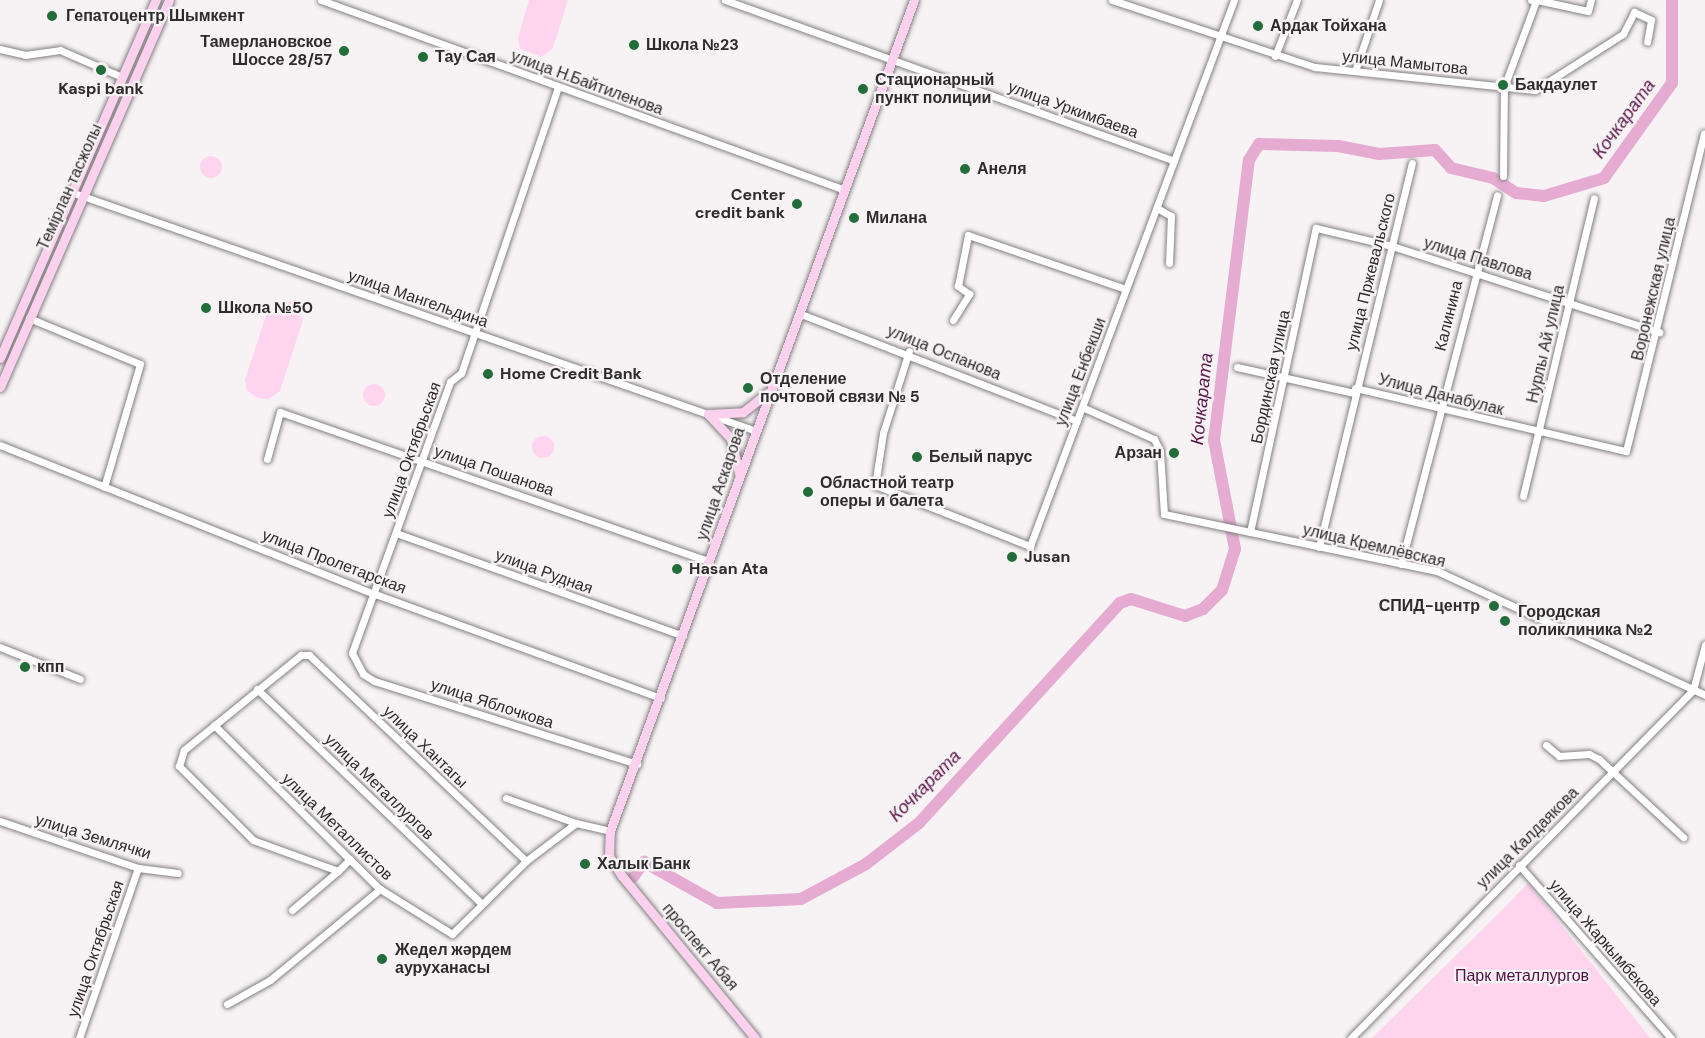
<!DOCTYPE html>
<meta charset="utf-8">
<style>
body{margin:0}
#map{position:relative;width:1705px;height:1038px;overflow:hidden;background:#f7f3f5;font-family:"DM Sans",sans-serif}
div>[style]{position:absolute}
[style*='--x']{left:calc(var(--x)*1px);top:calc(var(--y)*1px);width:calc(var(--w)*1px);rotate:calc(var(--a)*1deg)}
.green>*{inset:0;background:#ffd4ef}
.round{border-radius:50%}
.river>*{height:12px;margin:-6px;padding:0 6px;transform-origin:6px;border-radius:6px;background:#e6abd1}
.roads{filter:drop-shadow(0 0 2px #838082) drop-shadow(0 0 2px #838082)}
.minor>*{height:7px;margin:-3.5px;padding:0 3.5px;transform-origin:3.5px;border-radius:3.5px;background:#fff}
.major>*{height:9px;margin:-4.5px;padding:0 4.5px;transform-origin:4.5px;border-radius:4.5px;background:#fcd1ed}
.dots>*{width:16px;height:16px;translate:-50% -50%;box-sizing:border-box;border:3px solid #f7f3f5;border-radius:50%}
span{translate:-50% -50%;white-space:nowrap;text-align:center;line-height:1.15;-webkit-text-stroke:4.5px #f7f3f5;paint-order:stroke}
.poi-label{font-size:16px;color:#2d2b2c;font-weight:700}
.left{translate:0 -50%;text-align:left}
.right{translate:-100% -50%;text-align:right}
.street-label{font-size:16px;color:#2d2b2c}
.park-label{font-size:16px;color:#520e41}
.water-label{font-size:18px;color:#5b1749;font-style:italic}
</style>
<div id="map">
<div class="green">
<div style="clip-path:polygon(529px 0,568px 0,553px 48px,542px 57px,520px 49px,518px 38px)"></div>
<div class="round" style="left:200px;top:156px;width:22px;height:22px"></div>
<div style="clip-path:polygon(291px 301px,303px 320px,280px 391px,269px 399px,258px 398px,247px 391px,245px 380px,268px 309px)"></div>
<div class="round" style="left:363px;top:384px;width:22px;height:22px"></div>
<div class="round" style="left:532px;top:436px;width:22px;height:22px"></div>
<div style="clip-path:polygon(1528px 883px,1650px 1038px,1372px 1038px,1506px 906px)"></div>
</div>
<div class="river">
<div style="--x:633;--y:877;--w:19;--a:-54"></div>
<div style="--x:644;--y:862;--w:84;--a:29.3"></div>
<div style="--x:717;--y:903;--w:84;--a:-2.7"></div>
<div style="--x:801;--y:899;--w:74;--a:-28.3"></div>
<div style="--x:866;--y:864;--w:67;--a:-37.7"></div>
<div style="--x:919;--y:823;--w:298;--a:-47.6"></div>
<div style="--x:1120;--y:603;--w:12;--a:-20"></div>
<div style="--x:1131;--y:599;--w:57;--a:17.5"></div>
<div style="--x:1185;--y:616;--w:19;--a:-21"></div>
<div style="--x:1203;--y:609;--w:27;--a:-45"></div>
<div style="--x:1222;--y:590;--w:43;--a:-72.4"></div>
<div style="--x:1235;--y:549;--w:111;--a:-100.9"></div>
<div style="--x:1214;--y:440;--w:282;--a:-82.9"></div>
<div style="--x:1249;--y:160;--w:19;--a:-58"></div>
<div style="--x:1259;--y:144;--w:79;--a:1.5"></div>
<div style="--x:1338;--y:146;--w:42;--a:11"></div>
<div style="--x:1379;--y:154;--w:56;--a:-4.1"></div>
<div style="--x:1435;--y:150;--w:24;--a:48"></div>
<div style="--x:1451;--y:168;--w:43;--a:13.4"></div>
<div style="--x:1493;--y:178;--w:27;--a:33"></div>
<div style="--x:1516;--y:193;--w:28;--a:6"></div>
<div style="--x:1544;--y:196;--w:63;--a:-16.7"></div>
<div style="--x:1604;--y:178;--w:117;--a:-54.4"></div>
<div style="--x:1672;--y:83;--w:83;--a:-90"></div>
</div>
<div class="roads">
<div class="minor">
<div style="--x:321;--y:0;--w:557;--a:19.93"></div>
<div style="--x:725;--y:0;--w:477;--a:19.7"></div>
<div style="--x:1112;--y:0;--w:214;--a:18.3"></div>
<div style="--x:1315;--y:67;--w:221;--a:6"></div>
<div style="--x:1535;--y:90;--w:104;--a:-32.5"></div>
<div style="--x:1623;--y:34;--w:25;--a:-63"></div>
<div style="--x:1634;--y:12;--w:19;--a:25"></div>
<div style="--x:1651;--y:20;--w:22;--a:100"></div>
<div style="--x:1537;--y:0;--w:52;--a:12.2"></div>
<div style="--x:1588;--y:11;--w:11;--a:-75"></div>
<div style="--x:0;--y:49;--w:26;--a:13"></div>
<div style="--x:25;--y:55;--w:35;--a:-8"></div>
<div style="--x:60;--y:50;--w:68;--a:23.5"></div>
<div style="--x:1275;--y:56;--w:60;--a:-68.6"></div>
<div style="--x:1355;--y:71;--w:75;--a:-71.3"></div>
<div style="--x:558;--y:87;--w:302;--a:108.7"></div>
<div style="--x:461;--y:373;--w:14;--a:141"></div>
<div style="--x:450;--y:382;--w:288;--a:109.9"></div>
<div style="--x:352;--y:653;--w:24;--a:62"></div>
<div style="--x:363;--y:674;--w:13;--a:32"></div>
<div style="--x:374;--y:681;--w:276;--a:17.5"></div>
<div style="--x:1503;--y:176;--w:89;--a:-89.4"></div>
<div style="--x:1504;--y:87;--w:92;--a:-69.6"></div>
<div style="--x:1536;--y:1;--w:5;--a:-169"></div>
<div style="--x:71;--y:192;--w:725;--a:19.23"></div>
<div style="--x:1157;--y:208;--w:16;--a:30"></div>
<div style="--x:1171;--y:216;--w:47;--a:92.4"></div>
<div style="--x:801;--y:314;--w:296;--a:21.2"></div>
<div style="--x:29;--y:318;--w:120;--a:22.5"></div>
<div style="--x:140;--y:364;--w:128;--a:106.3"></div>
<div style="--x:953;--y:320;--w:31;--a:-58"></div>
<div style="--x:969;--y:294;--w:14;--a:-144"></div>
<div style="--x:958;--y:286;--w:52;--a:-78.9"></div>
<div style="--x:968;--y:235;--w:167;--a:18.9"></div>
<div style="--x:909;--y:351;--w:86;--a:107.6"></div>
<div style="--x:883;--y:433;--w:53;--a:98.7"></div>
<div style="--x:875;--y:485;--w:167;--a:21.5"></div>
<div style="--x:1030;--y:546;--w:583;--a:-69.51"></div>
<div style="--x:1237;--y:367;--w:120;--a:12.5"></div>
<div style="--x:1355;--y:388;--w:278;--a:13.1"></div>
<div style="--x:1626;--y:451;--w:327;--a:-76.2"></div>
<div style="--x:1082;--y:407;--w:79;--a:24"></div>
<div style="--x:1154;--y:439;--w:13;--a:63"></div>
<div style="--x:1160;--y:451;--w:63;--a:86.4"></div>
<div style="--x:1164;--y:514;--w:279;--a:11.8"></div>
<div style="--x:1437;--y:571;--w:295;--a:24.8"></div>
<div style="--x:0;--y:445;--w:404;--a:21.7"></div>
<div style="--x:375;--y:594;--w:304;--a:20"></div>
<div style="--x:267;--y:459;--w:49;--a:-74.5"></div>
<div style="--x:280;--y:412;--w:455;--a:19.2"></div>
<div style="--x:1523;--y:496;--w:306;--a:-76.6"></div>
<div style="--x:1250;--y:532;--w:311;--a:-77.8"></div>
<div style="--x:1316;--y:228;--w:78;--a:13.3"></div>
<div style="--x:1392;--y:246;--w:281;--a:17.9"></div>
<div style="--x:396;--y:533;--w:305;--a:19.7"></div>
<div style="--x:1319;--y:547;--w:395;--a:-76.4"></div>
<div style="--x:1401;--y:564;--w:381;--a:-75.4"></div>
<div style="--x:0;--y:647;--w:86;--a:21.8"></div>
<div style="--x:257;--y:689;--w:311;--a:43.7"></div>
<div style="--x:214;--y:725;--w:233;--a:44.7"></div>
<div style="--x:380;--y:889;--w:85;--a:32"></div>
<div style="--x:452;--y:934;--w:104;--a:-44.6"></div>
<div style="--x:526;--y:861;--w:63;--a:-37.2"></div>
<div style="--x:576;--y:823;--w:35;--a:13"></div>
<div style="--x:1546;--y:745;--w:17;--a:40"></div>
<div style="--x:1559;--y:756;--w:30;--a:-4"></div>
<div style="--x:1589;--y:754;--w:11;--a:27"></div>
<div style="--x:1599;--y:759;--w:115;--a:42.9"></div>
<div style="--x:506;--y:798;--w:74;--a:19.7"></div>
<div style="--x:0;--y:821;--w:146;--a:18.8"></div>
<div style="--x:138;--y:868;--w:40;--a:7.1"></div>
<div style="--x:350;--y:859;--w:17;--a:135"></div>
<div style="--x:338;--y:871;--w:90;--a:-160"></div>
<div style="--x:253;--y:840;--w:105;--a:-135"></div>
<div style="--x:179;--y:766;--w:17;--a:-73"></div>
<div style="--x:184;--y:750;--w:151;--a:-39.1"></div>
<div style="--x:301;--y:655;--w:8;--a:0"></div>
<div style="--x:309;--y:655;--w:299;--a:43.5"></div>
<div style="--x:1519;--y:865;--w:230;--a:48.7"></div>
<div style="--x:292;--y:910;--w:60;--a:-40.3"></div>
<div style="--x:227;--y:1004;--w:49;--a:-29.2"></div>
<div style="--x:270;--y:980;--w:143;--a:-39.6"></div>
<div style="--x:79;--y:1038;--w:180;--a:-70.9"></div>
<div style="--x:1351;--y:1038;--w:488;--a:-45.5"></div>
<div style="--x:1693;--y:690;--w:47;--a:-75.1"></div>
</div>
<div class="major">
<div style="--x:0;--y:358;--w:391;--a:-66.5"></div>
<div style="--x:0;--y:387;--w:422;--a:-66.4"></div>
<div style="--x:708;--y:414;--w:34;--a:47"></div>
<div style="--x:731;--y:439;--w:36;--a:77"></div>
<div style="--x:708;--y:414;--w:35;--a:-3"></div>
<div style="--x:743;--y:412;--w:31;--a:-38"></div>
<div style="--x:755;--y:1038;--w:210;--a:-129.4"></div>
<div style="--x:622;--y:876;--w:24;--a:-123"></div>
<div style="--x:609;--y:856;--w:25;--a:-88"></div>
<div style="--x:610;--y:831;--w:885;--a:-69.91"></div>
</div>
</div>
<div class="dots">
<div style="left:52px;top:16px;background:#236d3a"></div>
<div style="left:1258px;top:26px;background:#236d3a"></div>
<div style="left:634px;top:45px;background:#236d3a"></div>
<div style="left:344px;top:51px;background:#236d3a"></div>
<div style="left:423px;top:57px;background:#236d3a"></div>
<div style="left:101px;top:70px;background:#236d3a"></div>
<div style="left:1503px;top:85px;background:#236d3a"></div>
<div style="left:863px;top:89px;background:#236d3a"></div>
<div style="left:965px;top:169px;background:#236d3a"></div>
<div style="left:797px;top:204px;background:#236d3a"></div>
<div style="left:854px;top:218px;background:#236d3a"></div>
<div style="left:206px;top:308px;background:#236d3a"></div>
<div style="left:488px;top:374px;background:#236d3a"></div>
<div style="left:748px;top:388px;background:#236d3a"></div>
<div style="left:1174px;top:453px;background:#236d3a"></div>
<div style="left:917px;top:457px;background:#236d3a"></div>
<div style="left:808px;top:492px;background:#236d3a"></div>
<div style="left:1012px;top:557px;background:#236d3a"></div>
<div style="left:677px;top:569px;background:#236d3a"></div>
<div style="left:1494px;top:606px;background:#236d3a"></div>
<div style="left:1505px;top:621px;background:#236d3a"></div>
<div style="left:25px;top:667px;background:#236d3a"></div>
<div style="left:585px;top:864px;background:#236d3a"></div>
<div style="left:382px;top:959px;background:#236d3a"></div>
</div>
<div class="poi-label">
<span class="left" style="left:66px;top:16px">Гепатоцентр Шымкент</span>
<span class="left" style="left:1270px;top:26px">Ардак Тойхана</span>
<span class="right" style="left:332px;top:51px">Тамерлановское<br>Шоссе 28/57</span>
<span class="left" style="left:646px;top:45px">Школа №23</span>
<span class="left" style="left:435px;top:57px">Тау Сая</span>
<span class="left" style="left:875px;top:89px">Стационарный<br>пункт полиции</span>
<span class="left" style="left:1515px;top:85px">Бакдаулет</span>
<span style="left:101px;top:89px">Kaspi bank</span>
<span class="left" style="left:977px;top:169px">Анеля</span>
<span class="right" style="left:785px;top:204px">Center<br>credit bank</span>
<span class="left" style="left:866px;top:218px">Милана</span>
<span class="left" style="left:218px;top:308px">Школа №50</span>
<span class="left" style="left:500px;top:374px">Home Credit Bank</span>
<span class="left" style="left:760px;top:388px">Отделение<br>почтовой связи № 5</span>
<span class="right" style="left:1162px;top:453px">Арзан</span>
<span class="left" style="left:929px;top:457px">Белый парус</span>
<span class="left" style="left:820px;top:492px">Областной театр<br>оперы и балета</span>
<span class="left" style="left:1024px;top:557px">Jusan</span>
<span class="left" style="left:689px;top:569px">Hasan Ata</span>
<span class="right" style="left:1480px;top:606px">СПИД-центр</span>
<span class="left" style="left:1518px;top:621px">Городская<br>поликлиника №2</span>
<span class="left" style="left:37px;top:667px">кпп</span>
<span class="left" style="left:597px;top:864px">Халык Банк</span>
<span class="left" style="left:395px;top:959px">Жедел жәрдем<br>ауруханасы</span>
</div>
<div class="street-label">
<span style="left:1405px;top:63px;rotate:6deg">улица Мамытова</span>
<span style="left:587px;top:83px;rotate:20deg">улица Н.Байтиленова</span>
<span style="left:1073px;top:110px;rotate:20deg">улица Уркимбаева</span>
<span style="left:70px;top:187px;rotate:-66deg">Темірлан тасжолы</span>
<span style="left:1478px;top:259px;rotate:17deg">улица Павлова</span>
<span style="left:1371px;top:272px;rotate:-76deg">улица Пржевальского</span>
<span style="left:1654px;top:289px;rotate:-77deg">Воронежская улица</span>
<span style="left:418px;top:299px;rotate:19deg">улица Мангельдина</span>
<span style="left:1449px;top:316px;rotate:-76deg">Калинина</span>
<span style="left:1546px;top:344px;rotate:-77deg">Нурлы Ай улица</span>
<span style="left:944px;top:353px;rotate:22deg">улица Оспанова</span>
<span style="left:1081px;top:372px;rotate:-69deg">улица Енбекши</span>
<span style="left:1271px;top:377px;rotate:-78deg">Бординская улица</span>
<span style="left:1441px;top:395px;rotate:14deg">Улица Данабулак</span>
<span style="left:412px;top:450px;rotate:-70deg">улица Октябрьская</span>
<span style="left:494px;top:471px;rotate:19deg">улица Пошанова</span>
<span style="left:721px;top:484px;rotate:-71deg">улица Аскарова</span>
<span style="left:1374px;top:546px;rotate:13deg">улица Кремлёвская</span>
<span style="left:334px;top:562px;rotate:21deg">улица Пролетарская</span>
<span style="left:544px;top:572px;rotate:20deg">улица Рудная</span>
<span style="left:492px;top:704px;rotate:18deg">улица Яблочкова</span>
<span style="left:425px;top:747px;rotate:44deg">улица Хантагы</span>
<span style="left:379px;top:787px;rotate:44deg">улица Металлургов</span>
<span style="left:337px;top:827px;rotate:44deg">улица Металлистов</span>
<span style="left:93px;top:837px;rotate:17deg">улица Землячки</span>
<span style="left:1528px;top:838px;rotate:-45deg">улица Калдаякова</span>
<span style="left:1605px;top:943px;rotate:49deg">улица Жаркымбекова</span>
<span style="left:700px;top:947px;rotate:50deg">проспект Абая</span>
<span style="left:96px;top:949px;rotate:-71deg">улица Октябрьская</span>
</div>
<div class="park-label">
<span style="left:1522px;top:976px">Парк металлургов</span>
</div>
<div class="water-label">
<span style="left:1624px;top:119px;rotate:-54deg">Кочкарата</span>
<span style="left:1202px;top:399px;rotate:-84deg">Кочкарата</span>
<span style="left:925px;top:786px;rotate:-45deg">Кочкарата</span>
</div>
</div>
